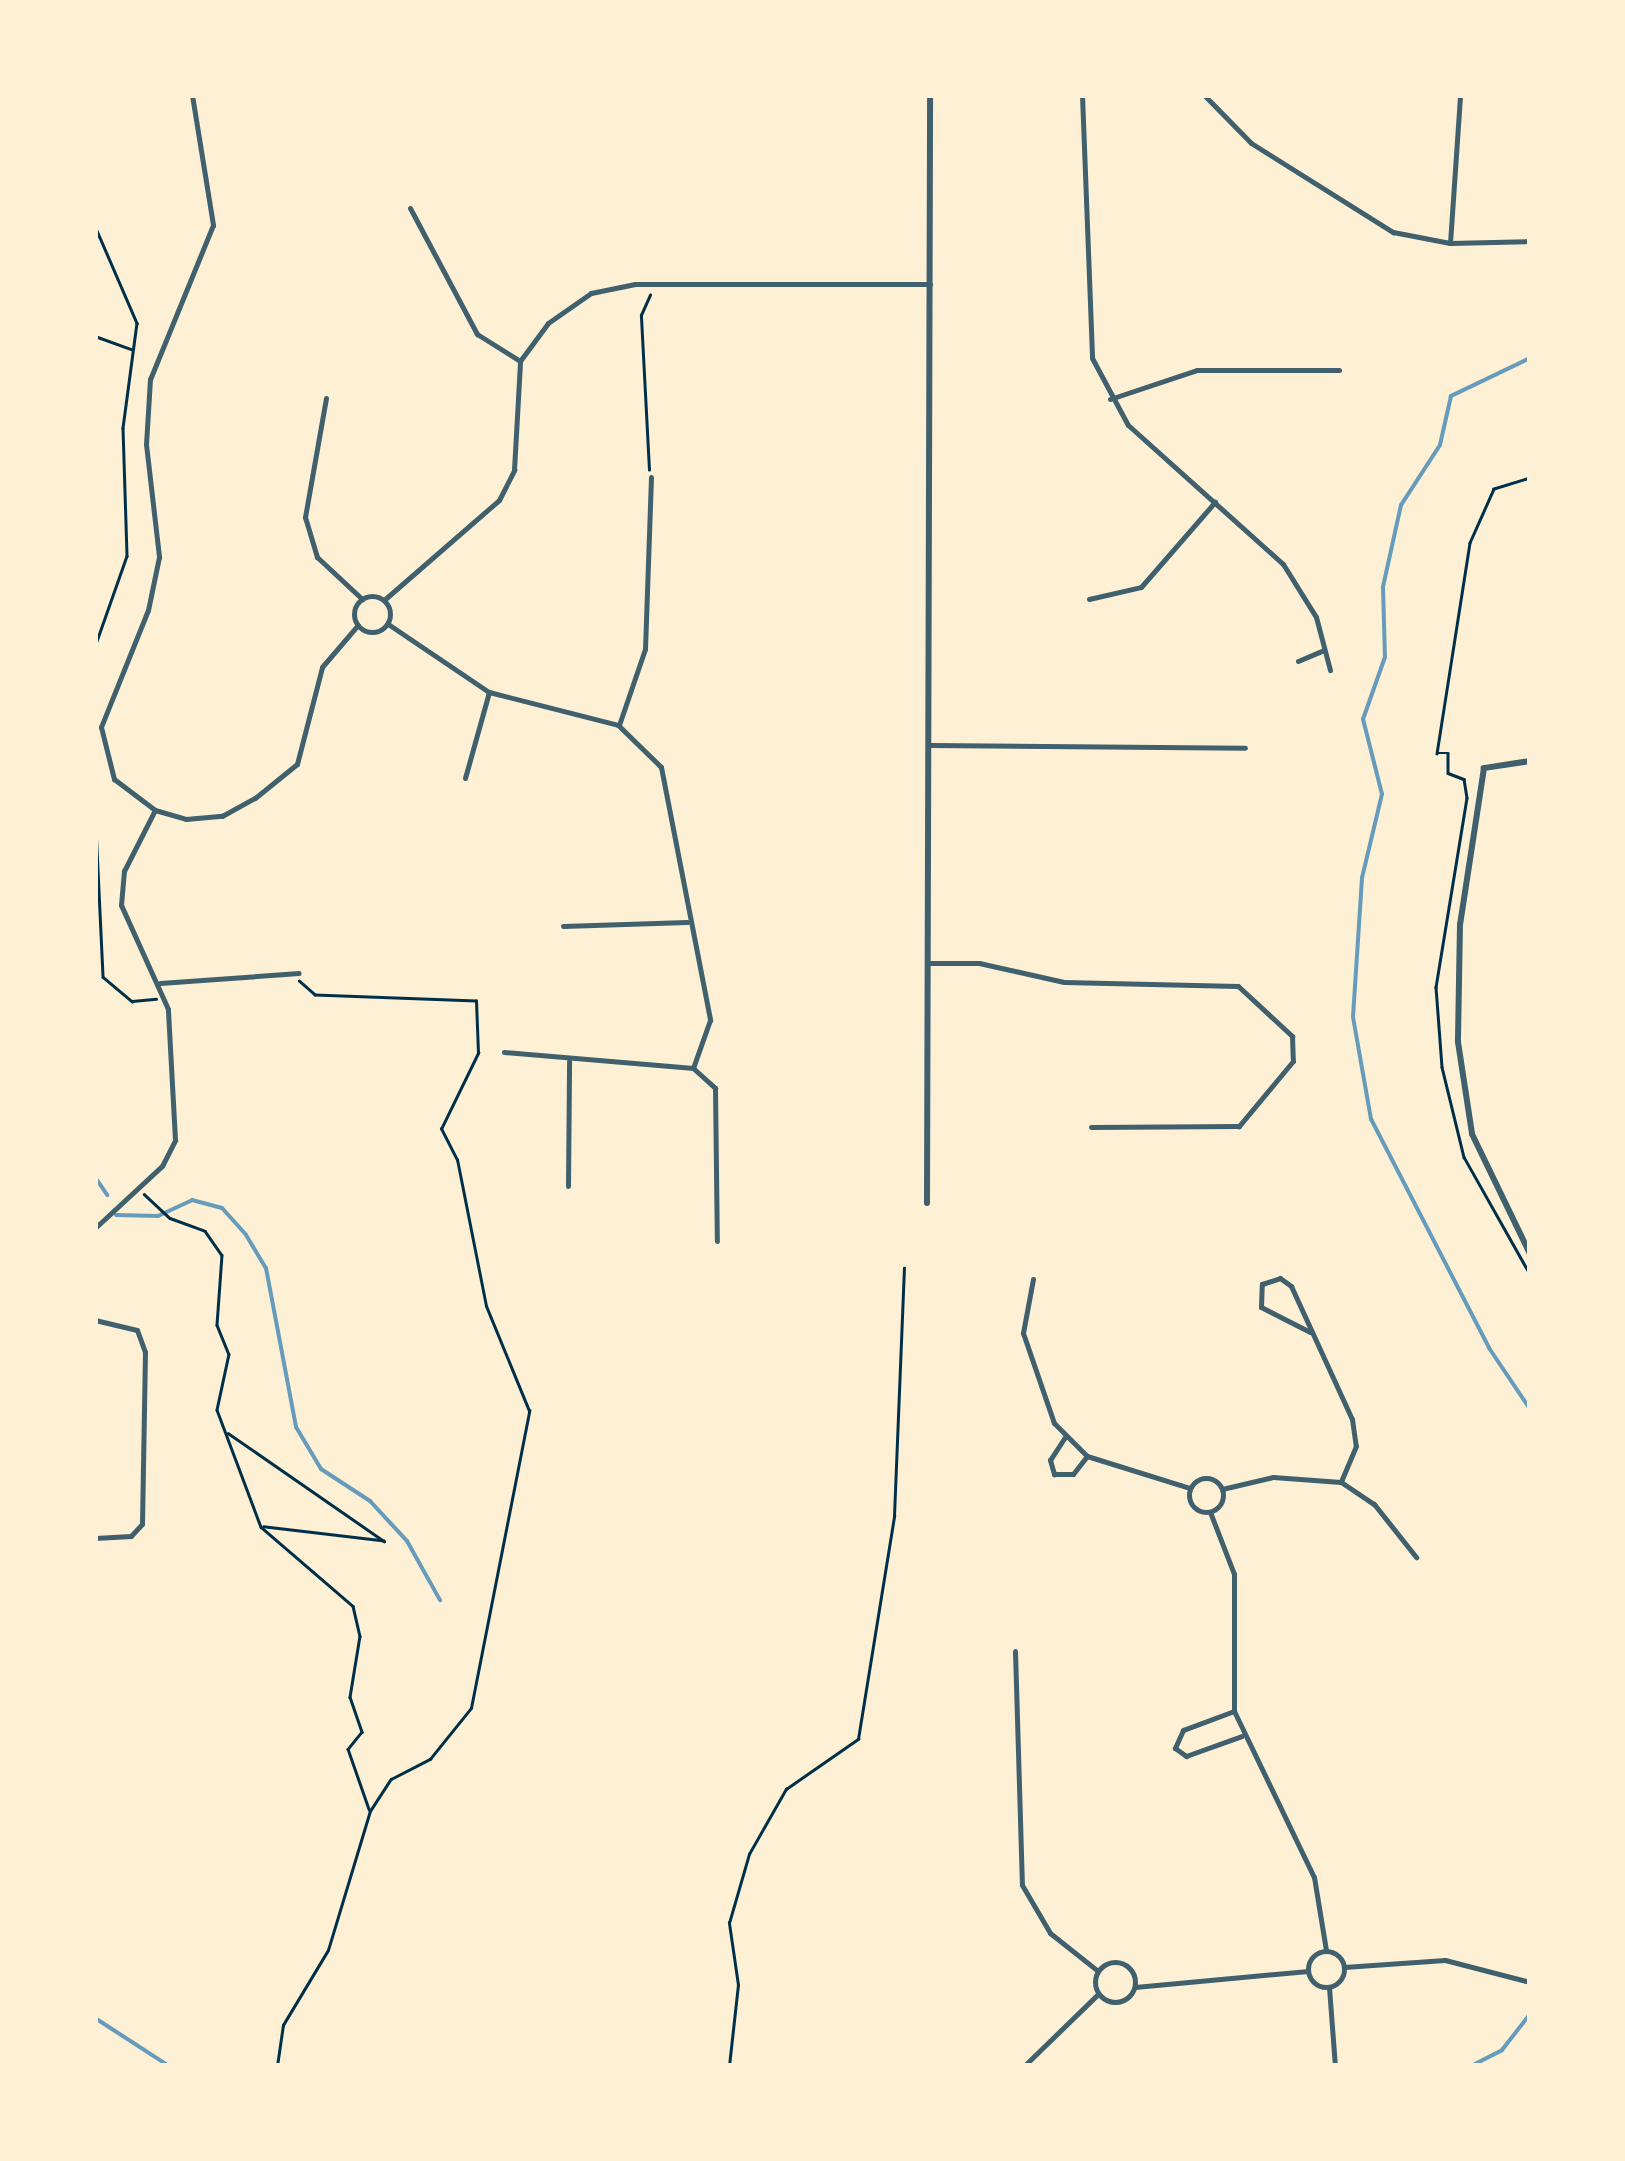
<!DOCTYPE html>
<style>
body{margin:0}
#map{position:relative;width:1625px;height:2161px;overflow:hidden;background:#fdf0d5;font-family:"Varela Round",sans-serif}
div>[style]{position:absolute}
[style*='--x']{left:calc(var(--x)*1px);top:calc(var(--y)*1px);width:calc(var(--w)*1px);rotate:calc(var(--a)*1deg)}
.stream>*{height:4px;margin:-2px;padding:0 2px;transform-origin:2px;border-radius:2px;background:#669bbc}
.path>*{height:2.5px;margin:-1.25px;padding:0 1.25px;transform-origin:1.25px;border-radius:1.25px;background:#003049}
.minor>*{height:5px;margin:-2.5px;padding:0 2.5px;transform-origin:2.5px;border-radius:2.5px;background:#3f606c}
.minor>.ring{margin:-2.5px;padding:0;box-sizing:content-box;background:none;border:5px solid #3f606c;border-radius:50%}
.tertiary>*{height:6px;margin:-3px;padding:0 3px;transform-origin:3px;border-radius:3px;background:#3f606c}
span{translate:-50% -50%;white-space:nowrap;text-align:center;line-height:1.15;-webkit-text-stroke:8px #fdf0d5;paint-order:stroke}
.frame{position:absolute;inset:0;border:98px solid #fdf0d5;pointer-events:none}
</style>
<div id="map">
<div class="stream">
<div style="--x:1530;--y:358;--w:88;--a:154.3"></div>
<div style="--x:1451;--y:396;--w:50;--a:102.7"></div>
<div style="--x:1440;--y:445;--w:72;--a:123"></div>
<div style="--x:1401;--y:505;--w:84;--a:102.4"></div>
<div style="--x:1383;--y:587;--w:70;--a:88.4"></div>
<div style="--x:1385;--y:657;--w:66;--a:109.5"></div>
<div style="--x:1363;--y:719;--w:77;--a:75.8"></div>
<div style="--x:1382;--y:794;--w:86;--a:103.4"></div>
<div style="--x:1362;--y:878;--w:139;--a:93.7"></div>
<div style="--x:1353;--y:1017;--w:104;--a:80"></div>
<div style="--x:1371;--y:1119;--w:258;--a:62.7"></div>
<div style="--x:1489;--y:1348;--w:73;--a:56.1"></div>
<div style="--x:95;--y:1177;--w:22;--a:56"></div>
<div style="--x:116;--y:1215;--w:42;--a:1.4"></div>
<div style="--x:158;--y:1216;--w:38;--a:-25"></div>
<div style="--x:192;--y:1200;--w:31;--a:15"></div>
<div style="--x:222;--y:1208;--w:36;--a:48"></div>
<div style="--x:246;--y:1235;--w:39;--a:59"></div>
<div style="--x:266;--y:1268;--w:162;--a:79.3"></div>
<div style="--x:296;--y:1427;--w:49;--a:59.2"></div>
<div style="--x:321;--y:1469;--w:59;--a:33.1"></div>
<div style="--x:370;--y:1501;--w:54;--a:47.2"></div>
<div style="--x:407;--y:1541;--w:68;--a:60.8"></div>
<div style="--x:95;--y:2018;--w:88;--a:33"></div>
<div style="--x:1471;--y:2066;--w:35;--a:-27"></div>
<div style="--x:1502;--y:2050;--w:46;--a:-52.1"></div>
</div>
<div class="path">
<div style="--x:95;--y:226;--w:106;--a:66.6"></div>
<div style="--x:137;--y:323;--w:106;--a:97.6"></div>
<div style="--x:123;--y:428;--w:128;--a:88.2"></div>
<div style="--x:127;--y:556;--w:96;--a:109.4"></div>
<div style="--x:95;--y:336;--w:38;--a:20"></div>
<div style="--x:649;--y:470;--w:155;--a:-93"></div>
<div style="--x:641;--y:315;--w:22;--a:-66"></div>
<div style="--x:1530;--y:478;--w:38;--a:163"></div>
<div style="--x:1494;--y:489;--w:59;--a:114"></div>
<div style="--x:1470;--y:543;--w:213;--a:98.9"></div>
<div style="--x:1437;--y:753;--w:11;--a:0"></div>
<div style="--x:1448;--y:753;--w:20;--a:90"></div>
<div style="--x:1448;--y:773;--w:17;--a:21"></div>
<div style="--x:1464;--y:779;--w:19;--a:81"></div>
<div style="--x:1467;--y:798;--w:192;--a:99.3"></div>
<div style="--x:1436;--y:987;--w:80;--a:85.7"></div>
<div style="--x:1442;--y:1067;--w:93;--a:76.3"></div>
<div style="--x:1464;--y:1157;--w:134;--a:60.6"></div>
<div style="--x:95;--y:806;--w:171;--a:87.3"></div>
<div style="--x:103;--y:977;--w:38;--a:40"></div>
<div style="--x:132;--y:1001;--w:24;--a:-5"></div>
<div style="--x:144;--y:1194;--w:35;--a:43"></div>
<div style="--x:170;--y:1218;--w:37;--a:20"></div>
<div style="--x:205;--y:1231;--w:29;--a:55"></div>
<div style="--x:222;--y:1255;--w:70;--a:94.1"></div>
<div style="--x:217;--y:1325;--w:31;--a:68"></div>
<div style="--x:229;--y:1354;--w:57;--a:102.1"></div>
<div style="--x:217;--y:1410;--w:125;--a:69.4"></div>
<div style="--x:261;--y:1527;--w:121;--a:40.7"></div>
<div style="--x:353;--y:1606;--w:31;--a:77"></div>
<div style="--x:360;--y:1636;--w:62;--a:99.3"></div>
<div style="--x:350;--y:1697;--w:37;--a:71"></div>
<div style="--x:362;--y:1732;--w:22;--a:129"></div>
<div style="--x:348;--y:1749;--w:64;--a:70.7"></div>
<div style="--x:228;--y:1433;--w:190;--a:34.7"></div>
<div style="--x:384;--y:1541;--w:121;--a:-173.3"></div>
<div style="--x:277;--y:2066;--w:41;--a:-81.7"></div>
<div style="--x:283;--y:2025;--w:87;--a:-59"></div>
<div style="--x:328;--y:1950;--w:145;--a:-73.2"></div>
<div style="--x:370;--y:1811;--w:38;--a:-57"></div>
<div style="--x:391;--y:1779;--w:44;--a:-27.1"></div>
<div style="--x:430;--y:1759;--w:65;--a:-51.2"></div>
<div style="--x:471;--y:1708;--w:303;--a:-78.9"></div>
<div style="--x:529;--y:1411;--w:113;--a:-112.3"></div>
<div style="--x:486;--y:1306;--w:149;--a:-101.2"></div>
<div style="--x:457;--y:1160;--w:35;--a:-117"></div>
<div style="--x:441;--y:1129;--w:85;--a:-64"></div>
<div style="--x:478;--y:1053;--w:52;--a:-92.2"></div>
<div style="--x:476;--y:1001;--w:161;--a:-177.9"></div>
<div style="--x:315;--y:995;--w:21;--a:-139"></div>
<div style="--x:729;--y:2066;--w:81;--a:-83.7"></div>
<div style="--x:738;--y:1985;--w:63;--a:-98.3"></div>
<div style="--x:729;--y:1923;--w:72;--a:-73.8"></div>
<div style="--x:749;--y:1854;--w:75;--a:-60.4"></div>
<div style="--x:786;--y:1789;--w:88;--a:-34.8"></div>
<div style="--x:858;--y:1739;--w:226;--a:-80.8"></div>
<div style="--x:894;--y:1516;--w:248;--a:-87.7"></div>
</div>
<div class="minor">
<div style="--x:192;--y:95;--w:132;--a:80.8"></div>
<div style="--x:213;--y:225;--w:166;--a:112.2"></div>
<div style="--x:150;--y:379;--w:65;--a:93.5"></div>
<div style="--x:146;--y:444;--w:114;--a:83.4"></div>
<div style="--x:159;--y:557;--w:54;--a:101.7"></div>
<div style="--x:148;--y:610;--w:126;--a:111.9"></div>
<div style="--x:101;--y:727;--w:54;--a:76"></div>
<div style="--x:114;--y:779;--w:51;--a:37.1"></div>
<div style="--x:155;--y:810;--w:32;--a:16"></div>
<div style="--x:186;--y:819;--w:36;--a:-5"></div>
<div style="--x:222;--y:816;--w:38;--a:-29"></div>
<div style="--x:255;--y:798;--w:54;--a:-39"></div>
<div style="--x:297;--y:764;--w:100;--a:-75.5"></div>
<div style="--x:322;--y:667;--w:55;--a:-49.4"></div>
<div style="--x:1082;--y:95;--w:263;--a:87.8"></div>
<div style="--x:1092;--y:358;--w:76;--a:61.8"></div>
<div style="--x:1128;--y:425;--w:208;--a:41.9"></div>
<div style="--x:1283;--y:564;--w:62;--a:58.1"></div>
<div style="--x:1316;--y:617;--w:55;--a:75.2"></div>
<div style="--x:1204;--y:95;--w:67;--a:45.6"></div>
<div style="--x:1251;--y:143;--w:168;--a:32.1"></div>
<div style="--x:1393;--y:232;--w:58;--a:10.9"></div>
<div style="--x:1450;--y:243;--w:80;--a:-1.4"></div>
<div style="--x:410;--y:208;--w:143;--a:62"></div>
<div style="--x:477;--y:334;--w:51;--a:32.1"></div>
<div style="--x:1450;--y:243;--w:148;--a:-86.1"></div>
<div style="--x:326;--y:398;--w:121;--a:100"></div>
<div style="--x:305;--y:517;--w:42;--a:73.3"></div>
<div style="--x:317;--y:557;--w:62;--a:43"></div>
<div style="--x:1110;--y:399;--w:92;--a:-18.4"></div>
<div style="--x:1197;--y:370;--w:142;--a:0"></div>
<div class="ring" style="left:354px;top:596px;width:31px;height:31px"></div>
<div style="--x:1089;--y:599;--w:53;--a:-13"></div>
<div style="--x:1141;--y:587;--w:113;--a:-49"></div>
<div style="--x:384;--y:600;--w:152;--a:-41"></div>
<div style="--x:499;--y:500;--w:34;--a:-63"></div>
<div style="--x:514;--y:470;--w:109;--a:-86.8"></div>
<div style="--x:520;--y:361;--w:47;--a:-53.6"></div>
<div style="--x:548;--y:323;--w:52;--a:-34.9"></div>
<div style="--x:591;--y:293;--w:45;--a:-11.6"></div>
<div style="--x:635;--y:284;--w:295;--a:0"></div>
<div style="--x:388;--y:624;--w:122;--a:34"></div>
<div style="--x:489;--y:692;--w:133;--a:14.3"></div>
<div style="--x:618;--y:725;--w:60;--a:44.3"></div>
<div style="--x:661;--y:767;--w:258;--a:79"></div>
<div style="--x:710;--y:1020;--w:51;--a:109.5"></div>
<div style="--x:693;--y:1068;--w:30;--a:42"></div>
<div style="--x:715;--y:1088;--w:153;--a:89.3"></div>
<div style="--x:1298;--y:661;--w:26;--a:-23"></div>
<div style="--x:619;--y:725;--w:80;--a:-71.1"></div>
<div style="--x:645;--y:649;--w:172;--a:-88"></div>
<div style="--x:930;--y:745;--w:315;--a:0.5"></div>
<div style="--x:465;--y:778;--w:89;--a:-74.4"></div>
<div style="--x:563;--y:926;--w:124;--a:-1.8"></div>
<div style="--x:931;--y:963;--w:48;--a:0"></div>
<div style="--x:979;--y:963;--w:87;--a:12.6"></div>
<div style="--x:1064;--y:982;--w:174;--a:1.3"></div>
<div style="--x:1238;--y:986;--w:74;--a:42.8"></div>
<div style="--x:1292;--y:1036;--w:25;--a:88"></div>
<div style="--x:1293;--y:1061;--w:85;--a:129.7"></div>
<div style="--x:1239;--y:1126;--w:148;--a:179.6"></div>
<div style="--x:160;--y:983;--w:139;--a:-4.1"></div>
<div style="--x:504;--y:1052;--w:190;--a:4.8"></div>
<div style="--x:568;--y:1186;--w:125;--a:-89.5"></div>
<div style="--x:95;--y:1228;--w:91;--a:-42.8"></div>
<div style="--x:162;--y:1166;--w:29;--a:-63"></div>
<div style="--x:175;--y:1140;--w:131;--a:-93.1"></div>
<div style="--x:168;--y:1009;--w:114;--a:-114.3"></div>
<div style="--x:121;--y:905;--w:34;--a:-85"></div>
<div style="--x:124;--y:871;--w:68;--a:-63.1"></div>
<div style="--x:1033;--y:1279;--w:55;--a:100.5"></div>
<div style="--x:1023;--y:1333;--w:95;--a:71"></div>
<div style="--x:1054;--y:1423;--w:47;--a:45"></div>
<div style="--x:1087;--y:1456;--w:108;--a:17.3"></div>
<div style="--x:95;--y:1320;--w:43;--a:13.4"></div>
<div style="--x:137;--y:1330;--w:23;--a:70"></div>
<div style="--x:145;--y:1352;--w:172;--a:91"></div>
<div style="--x:142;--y:1524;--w:16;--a:133"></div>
<div style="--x:131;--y:1536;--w:36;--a:177"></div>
<div style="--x:1310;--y:1332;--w:55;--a:-153"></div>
<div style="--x:1261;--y:1307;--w:23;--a:-88"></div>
<div style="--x:1262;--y:1284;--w:19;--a:-18"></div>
<div style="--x:1280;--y:1278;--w:14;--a:36"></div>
<div style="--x:1291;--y:1286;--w:146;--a:65.4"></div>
<div style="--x:1352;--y:1419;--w:27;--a:82"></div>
<div style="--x:1356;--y:1446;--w:39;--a:113"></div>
<div style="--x:1065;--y:1437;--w:27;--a:123"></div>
<div style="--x:1050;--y:1460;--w:15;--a:74"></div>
<div style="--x:1054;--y:1474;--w:19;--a:0"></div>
<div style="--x:1073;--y:1474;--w:23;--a:-52"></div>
<div class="ring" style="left:1189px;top:1478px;width:29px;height:29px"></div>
<div style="--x:1222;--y:1489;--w:52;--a:-13.2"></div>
<div style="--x:1273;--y:1477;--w:68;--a:4.2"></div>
<div style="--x:1341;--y:1482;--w:40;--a:34"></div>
<div style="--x:1374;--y:1504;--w:68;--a:51.6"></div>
<div style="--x:1210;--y:1512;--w:66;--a:68.8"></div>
<div style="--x:1234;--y:1574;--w:137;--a:90"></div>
<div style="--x:1234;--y:1711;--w:184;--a:64.3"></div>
<div style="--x:1314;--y:1877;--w:74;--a:80.7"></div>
<div style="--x:1015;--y:1651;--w:234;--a:88.3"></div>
<div style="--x:1022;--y:1885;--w:56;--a:59.7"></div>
<div style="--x:1050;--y:1933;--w:61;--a:38.4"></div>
<div style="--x:1234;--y:1711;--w:54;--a:159.6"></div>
<div style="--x:1183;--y:1730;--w:20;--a:114"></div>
<div style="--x:1175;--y:1748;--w:14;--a:36"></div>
<div style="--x:1186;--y:1756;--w:59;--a:-19.7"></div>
<div class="ring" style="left:1308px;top:1951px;width:31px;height:31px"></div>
<div class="ring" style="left:1095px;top:1962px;width:35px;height:35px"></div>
<div style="--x:1344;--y:1967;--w:101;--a:-4"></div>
<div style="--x:1445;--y:1960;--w:88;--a:14.5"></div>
<div style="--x:1135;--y:1987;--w:174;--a:-5.3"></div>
<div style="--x:1329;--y:1987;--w:79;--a:85.7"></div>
<div style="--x:1024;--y:2066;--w:102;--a:-44.2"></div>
</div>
<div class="tertiary">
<div style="--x:1530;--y:761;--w:47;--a:171.3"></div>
<div style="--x:1484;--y:768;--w:158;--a:98.7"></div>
<div style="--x:1460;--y:924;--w:118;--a:91"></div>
<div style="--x:1458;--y:1042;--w:93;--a:81.3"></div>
<div style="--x:1472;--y:1134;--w:133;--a:64.2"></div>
<div style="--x:927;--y:1203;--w:1108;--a:-89.84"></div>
</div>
<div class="frame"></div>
</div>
